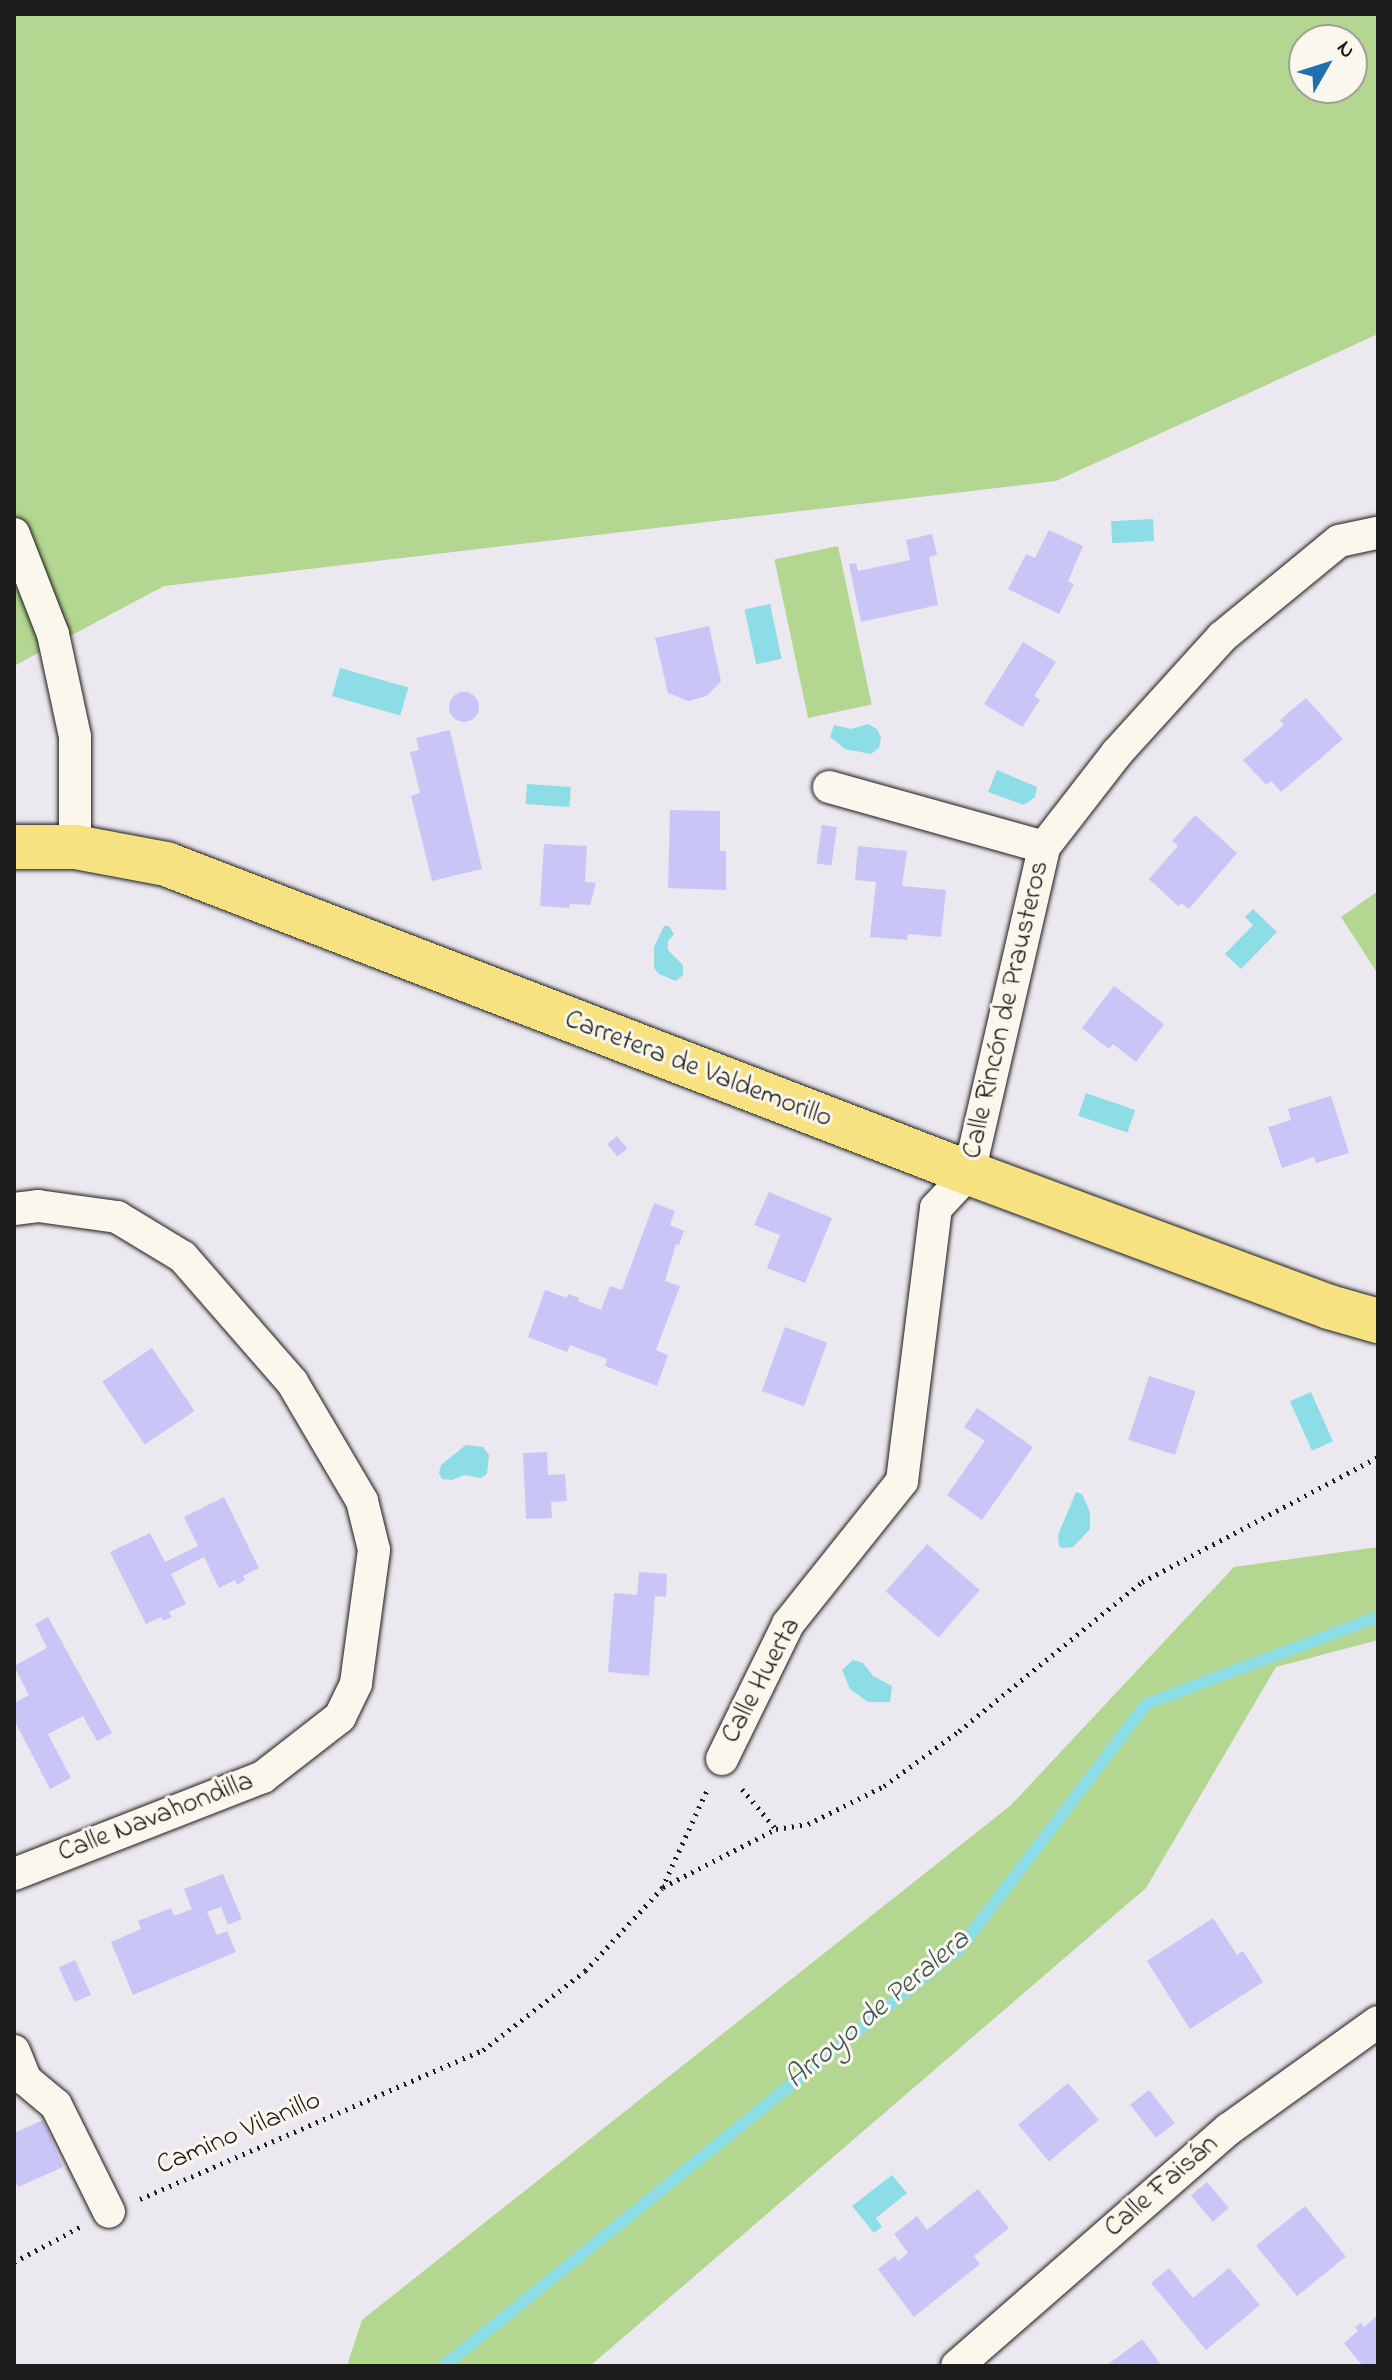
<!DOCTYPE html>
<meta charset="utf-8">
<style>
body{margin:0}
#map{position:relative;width:1392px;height:2380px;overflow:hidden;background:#ece8ef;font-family:"Indie Flower",sans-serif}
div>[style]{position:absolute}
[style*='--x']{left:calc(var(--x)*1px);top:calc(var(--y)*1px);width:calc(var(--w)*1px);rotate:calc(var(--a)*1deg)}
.green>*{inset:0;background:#b3d690;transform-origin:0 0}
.water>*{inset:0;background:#8cdde6;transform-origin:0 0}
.stream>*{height:12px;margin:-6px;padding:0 6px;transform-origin:6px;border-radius:6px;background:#8cdde6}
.building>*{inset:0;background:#cac5f7;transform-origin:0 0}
.round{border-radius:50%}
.path>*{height:5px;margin-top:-2.5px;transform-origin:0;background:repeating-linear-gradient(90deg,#1c1c1c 0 2px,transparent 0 8px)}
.roads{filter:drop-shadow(0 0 2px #1c1c1c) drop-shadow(0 0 2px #1c1c1c)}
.street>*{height:32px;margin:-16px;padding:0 16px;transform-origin:16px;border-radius:16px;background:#fbf7ec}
.primary>*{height:44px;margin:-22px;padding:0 22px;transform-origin:22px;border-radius:22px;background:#f7e281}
span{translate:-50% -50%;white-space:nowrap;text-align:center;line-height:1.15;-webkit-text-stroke:6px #fbf7ec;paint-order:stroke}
.street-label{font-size:28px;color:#1c1c1c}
.water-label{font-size:30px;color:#3e5659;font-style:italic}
.frame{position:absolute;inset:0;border:16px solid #1c1c1c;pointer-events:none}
.north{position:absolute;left:1288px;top:24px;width:80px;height:80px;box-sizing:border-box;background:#fbf7ec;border:2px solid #a29f99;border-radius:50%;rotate:51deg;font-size:22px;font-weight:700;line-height:32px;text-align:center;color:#1c1c1c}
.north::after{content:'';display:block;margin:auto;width:28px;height:36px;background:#1f6fb2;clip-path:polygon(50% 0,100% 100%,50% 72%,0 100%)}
</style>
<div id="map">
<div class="green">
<div style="clip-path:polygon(evenodd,14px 14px,1378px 14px,1378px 334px,1056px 481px,164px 586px,14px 666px,14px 14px,1304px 40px,1352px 40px,1352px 88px,1304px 88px,1304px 40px)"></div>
<div style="left:838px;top:546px;width:162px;height:65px;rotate:78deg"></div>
<div style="clip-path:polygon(1378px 891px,1378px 974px,1341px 917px)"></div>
<div style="clip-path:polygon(1378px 1547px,1378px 1640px,1276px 1667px,1146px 1888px,590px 2366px,347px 2366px,362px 2320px,1011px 1805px,1234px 1567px)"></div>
</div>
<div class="water">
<div style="left:1153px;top:519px;width:22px;height:42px;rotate:87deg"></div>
<div style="left:770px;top:604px;width:56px;height:26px;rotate:78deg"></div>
<div style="left:340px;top:668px;width:71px;height:29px;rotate:16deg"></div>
<div style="clip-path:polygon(868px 724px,877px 729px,881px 738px,879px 748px,871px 754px,845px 749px,830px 737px,834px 725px,851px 729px)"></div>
<div style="clip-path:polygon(997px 770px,1037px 787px,1035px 797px,1024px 805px,988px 792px)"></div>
<div style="left:527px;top:784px;width:44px;height:20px;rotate:4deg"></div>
<div style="clip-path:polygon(1253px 909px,1277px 932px,1241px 969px,1225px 954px,1253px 925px,1245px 917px)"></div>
<div style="clip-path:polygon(664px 926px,669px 926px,674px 934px,668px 941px,668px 950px,683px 965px,683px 975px,676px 981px,659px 974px,654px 968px,654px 947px)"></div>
<div style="left:1086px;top:1093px;width:52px;height:24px;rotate:19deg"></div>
<div style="left:1311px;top:1392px;width:54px;height:23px;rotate:66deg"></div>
<div style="clip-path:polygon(466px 1445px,483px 1447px,489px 1455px,487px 1474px,481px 1478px,464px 1475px,452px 1480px,442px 1479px,439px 1473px,441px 1465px)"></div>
<div style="clip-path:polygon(1076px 1492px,1082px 1494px,1090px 1512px,1090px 1529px,1073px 1547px,1062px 1548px,1059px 1546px,1058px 1535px)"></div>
<div style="clip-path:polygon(853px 1660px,863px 1663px,873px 1676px,892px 1686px,890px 1702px,868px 1702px,850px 1689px,842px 1670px)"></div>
<div style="clip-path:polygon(892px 2175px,907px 2193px,876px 2218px,882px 2227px,874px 2233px,852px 2206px)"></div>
</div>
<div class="stream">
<div style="--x:444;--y:2366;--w:665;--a:-39.02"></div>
<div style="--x:961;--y:1947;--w:305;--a:-52.7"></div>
<div style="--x:1146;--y:1704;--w:248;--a:-20.6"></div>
</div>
<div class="building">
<div style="clip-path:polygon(1049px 530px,1083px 546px,1068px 581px,1074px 584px,1059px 614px,1008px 589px,1026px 554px,1035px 558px)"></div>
<div style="clip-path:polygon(932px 534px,937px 555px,929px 557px,938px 605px,861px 622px,849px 564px,856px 563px,858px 571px,910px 560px,906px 540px)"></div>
<div style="clip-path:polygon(709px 626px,721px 681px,707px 696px,688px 701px,668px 693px,655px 638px)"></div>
<div style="clip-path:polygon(1023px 642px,1056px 662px,1034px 696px,1040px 700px,1022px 727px,984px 704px)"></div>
<div class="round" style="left:449px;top:692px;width:30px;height:30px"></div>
<div style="clip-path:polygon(1306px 698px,1343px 739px,1281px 792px,1271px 781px,1266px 785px,1243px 760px,1284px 725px,1280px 720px)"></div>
<div style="clip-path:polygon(450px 730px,482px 869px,432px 881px,411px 796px,420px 793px,410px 752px,419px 750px,416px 738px)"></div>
<div style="clip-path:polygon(670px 810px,720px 811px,720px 851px,726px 851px,726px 890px,668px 888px)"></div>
<div style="clip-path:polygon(1195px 815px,1237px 853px,1189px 909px,1181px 903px,1178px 906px,1149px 879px,1178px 846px,1172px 841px)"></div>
<div style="left:822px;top:825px;width:15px;height:39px;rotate:8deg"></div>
<div style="clip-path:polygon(544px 844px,587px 846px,585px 882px,596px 883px,590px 905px,570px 904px,569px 908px,540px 906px)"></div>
<div style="clip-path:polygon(858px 846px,907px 851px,902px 886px,946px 890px,941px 937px,908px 934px,907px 940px,870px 937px,876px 882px,855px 880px)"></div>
<div style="clip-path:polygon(1114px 986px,1164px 1024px,1136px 1062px,1113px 1044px,1109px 1049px,1082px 1028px)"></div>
<div style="clip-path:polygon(1331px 1096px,1349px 1153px,1316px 1163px,1314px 1157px,1282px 1168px,1268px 1127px,1291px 1120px,1288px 1109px)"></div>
<div style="left:617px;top:1136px;width:16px;height:13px;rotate:50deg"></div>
<div style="clip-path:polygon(769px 1192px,832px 1218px,805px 1283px,767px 1268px,780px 1235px,754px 1225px)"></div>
<div style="clip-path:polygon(654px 1203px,675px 1211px,670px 1225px,684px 1231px,679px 1245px,676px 1244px,665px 1281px,680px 1286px,656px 1350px,668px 1355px,657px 1386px,605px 1366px,607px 1359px,570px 1345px,567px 1352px,528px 1337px,545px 1290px,567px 1298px,568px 1294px,579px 1298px,578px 1301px,601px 1310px,610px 1286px,622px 1290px)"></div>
<div style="left:785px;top:1327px;width:45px;height:68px;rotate:20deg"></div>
<div style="left:152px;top:1348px;width:76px;height:60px;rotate:56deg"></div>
<div style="left:1149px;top:1376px;width:49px;height:67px;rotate:18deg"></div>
<div style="clip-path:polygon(977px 1408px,1033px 1447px,982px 1520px,947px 1495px,985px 1441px,964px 1427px)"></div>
<div style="clip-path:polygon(547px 1452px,548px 1475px,565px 1474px,567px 1501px,551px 1502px,552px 1518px,526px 1519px,523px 1453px)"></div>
<div style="clip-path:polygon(224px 1497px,259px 1568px,243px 1576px,245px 1580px,237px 1585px,235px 1580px,219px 1588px,204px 1557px,171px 1574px,186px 1604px,169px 1612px,172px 1617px,163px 1621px,161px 1617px,146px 1624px,110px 1552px,150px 1533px,165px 1562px,198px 1546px,184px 1517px)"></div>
<div style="left:927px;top:1544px;width:70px;height:63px;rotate:41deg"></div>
<div style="clip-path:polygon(639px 1572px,667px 1574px,666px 1597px,655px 1596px,649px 1676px,608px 1672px,614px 1593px,637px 1595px)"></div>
<div style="clip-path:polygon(48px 1617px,112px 1733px,97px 1741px,83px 1716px,48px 1734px,71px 1778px,50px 1789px,14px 1720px,14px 1703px,29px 1695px,14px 1666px,47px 1648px,35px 1624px)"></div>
<div style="clip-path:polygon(223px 1874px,242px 1919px,228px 1925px,221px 1907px,207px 1912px,217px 1935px,227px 1931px,236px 1952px,133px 1995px,111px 1942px,141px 1929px,138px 1921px,171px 1908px,174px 1916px,192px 1909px,184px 1889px)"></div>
<div style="clip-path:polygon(1213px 1918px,1237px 1955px,1243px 1951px,1263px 1982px,1190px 2029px,1147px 1961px)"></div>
<div style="left:75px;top:1960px;width:38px;height:18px;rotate:65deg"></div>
<div style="left:1068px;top:2083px;width:48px;height:65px;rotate:50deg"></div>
<div style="left:1149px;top:2090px;width:42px;height:24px;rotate:52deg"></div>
<div style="clip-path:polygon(43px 2120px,63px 2167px,18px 2187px,14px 2178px,14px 2133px)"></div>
<div style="left:1207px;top:2182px;width:34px;height:21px;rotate:50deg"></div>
<div style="clip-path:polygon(978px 2189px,1009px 2228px,974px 2256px,980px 2264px,914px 2317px,878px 2269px,895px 2256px,898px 2261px,908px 2253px,894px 2234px,917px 2216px,927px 2230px)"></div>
<div style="left:1305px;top:2206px;width:65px;height:63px;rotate:51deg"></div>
<div style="clip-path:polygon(1169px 2268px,1193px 2298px,1229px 2268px,1260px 2305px,1206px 2350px,1151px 2283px)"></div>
<div style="clip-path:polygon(1378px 2315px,1378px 2366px,1358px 2366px,1361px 2364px,1344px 2343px,1358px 2331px,1355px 2327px,1361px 2323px,1364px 2327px)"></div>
<div style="clip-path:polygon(1142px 2339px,1162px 2366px,1106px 2366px)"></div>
</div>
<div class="path">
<div style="--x:742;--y:1789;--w:52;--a:49.6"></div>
<div style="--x:776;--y:1829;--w:32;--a:-9"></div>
<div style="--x:808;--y:1824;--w:85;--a:-26.6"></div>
<div style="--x:884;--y:1786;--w:93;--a:-36.3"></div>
<div style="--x:959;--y:1731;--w:236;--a:-39.2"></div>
<div style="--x:1142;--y:1582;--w:267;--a:-27.9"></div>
<div style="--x:663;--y:1887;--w:127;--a:-27.2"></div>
<div style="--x:140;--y:2199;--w:374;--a:-23.5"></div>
<div style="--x:483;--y:2050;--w:129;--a:-37.8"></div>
<div style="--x:585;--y:1971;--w:113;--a:-47.1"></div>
<div style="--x:662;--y:1888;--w:110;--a:-65.3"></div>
<div style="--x:14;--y:2262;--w:75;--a:-27.9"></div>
</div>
<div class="roads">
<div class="street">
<div style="--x:14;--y:534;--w:107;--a:68.7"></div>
<div style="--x:53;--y:634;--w:105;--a:77.9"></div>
<div style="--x:75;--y:737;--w:110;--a:90"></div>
<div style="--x:829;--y:787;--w:223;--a:15.6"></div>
<div style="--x:14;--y:1209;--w:24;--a:-7"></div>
<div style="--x:38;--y:1206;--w:80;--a:7.9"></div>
<div style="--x:117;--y:1217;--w:77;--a:31.2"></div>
<div style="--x:183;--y:1257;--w:166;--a:48.9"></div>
<div style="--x:292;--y:1382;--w:138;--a:59.5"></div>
<div style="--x:362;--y:1501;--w:50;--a:76.2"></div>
<div style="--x:374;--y:1550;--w:135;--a:97.7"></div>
<div style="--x:356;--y:1684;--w:37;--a:116"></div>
<div style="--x:340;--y:1717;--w:98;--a:142.1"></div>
<div style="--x:263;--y:1777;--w:267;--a:158.7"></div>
<div style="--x:722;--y:1759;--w:150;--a:-63.9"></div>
<div style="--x:788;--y:1624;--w:183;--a:-51.4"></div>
<div style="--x:902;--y:1481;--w:275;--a:-82.9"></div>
<div style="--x:936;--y:1208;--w:48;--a:-46.7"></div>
<div style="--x:969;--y:1173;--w:335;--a:-77"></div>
<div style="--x:1044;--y:847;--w:119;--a:-52.2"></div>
<div style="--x:1117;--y:753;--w:156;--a:-47.8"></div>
<div style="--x:1222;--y:637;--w:151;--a:-39.4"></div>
<div style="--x:1339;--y:541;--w:40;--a:-12"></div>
<div style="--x:14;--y:2051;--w:31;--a:68"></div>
<div style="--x:26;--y:2080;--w:39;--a:40"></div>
<div style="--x:56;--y:2105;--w:119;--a:63.6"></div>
<div style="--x:957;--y:2366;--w:361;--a:-41.1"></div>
<div style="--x:1229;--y:2129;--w:183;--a:-35.7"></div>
</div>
<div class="primary">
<div style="--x:14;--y:847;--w:61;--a:0"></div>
<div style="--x:75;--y:847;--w:93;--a:10.6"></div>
<div style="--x:166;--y:864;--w:860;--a:21.05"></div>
<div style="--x:969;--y:1173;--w:384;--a:20.4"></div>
<div style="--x:1329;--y:1307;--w:51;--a:15.9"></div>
</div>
</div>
<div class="street-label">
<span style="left:1007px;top:1010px;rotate:-77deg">Calle Rincón de Prausteros</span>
<span style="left:698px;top:1070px;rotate:21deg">Carretera de Valdemorillo</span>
<span style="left:762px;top:1681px;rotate:-62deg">Calle Huerta</span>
<span style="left:156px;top:1818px;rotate:-21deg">Calle Navahondilla</span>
<span style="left:239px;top:2134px;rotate:-23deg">Camino Vilanillo</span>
<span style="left:1162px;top:2187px;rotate:-41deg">Calle Faisán</span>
</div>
<div class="water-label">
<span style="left:878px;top:2010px;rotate:-40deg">Arroyo de Peralera</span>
</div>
<div class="frame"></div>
<div class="north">N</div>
</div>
